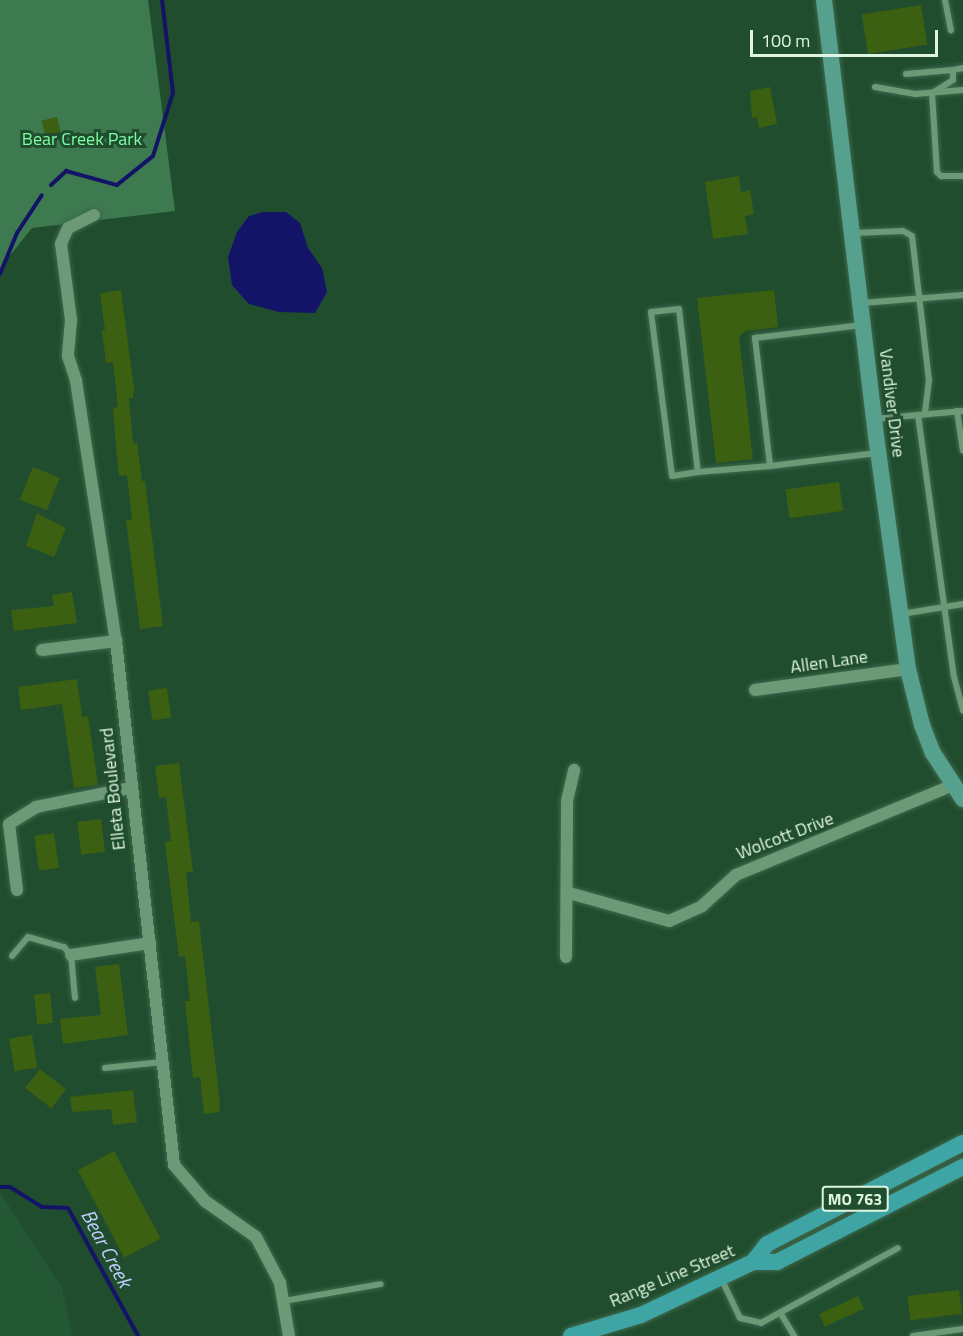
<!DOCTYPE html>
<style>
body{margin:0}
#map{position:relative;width:963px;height:1336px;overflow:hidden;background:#204d2e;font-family:"Titillium Web",sans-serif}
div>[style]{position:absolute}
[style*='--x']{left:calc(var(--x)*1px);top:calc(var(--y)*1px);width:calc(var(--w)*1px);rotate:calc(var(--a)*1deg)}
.built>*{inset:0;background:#245835}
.green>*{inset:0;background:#3e7a50}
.water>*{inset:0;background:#131468}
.stream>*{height:4px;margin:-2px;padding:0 2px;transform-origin:2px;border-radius:2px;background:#131468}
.building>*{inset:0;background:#3c6011;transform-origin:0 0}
.roads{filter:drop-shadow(0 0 2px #3f694e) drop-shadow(0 0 2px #3f694e)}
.service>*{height:6px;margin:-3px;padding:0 3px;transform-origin:3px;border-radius:3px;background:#6c9a77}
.minor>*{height:12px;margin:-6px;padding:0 6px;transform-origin:6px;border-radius:6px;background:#6c9a77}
.secondary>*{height:16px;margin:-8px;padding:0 8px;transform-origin:8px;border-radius:8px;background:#56a08e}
.primary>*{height:16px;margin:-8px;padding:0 8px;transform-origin:8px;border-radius:8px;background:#3fa5a4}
span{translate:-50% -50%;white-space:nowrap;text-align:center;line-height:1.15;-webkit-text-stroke:6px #204d2e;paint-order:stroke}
.shield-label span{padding:2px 4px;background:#204d2e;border:2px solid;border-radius:4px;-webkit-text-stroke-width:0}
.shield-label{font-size:16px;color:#ddf5e1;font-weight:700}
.park-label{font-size:18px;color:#7dfea4}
.street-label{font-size:18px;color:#ddf5e1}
.water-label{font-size:20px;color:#c1cfff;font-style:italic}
.scale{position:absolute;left:750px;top:30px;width:188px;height:27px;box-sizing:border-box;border:3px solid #ddf5e1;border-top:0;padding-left:8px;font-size:18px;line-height:21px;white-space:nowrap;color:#ddf5e1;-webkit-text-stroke:4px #204d2e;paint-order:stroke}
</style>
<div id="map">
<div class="built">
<div style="clip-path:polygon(0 1192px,62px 1288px,72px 1336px,0 1336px)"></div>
</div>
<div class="green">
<div style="clip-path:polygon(0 0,148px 0,175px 211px,32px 228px,0 268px)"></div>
</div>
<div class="water">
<div style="clip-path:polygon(263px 212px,286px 212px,300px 223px,308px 248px,322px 268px,327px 292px,315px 313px,279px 312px,249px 304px,232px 285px,228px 257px,237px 232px,249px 216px)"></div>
</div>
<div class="stream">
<div style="--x:51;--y:185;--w:21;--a:-43"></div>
<div style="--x:66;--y:171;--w:53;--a:15.4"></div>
<div style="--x:117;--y:185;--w:46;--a:-38.9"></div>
<div style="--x:153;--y:156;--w:66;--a:-72.4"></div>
<div style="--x:173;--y:93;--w:94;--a:-96.7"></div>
<div style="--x:0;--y:274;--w:44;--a:-67.5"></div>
<div style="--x:17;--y:233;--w:45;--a:-56.7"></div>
<div style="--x:0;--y:1187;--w:10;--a:0"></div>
<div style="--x:10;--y:1187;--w:38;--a:32"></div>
<div style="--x:42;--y:1207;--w:26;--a:2"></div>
<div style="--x:68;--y:1208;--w:146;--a:61.3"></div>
</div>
<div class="building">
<div style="left:921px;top:5px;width:40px;height:60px;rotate:81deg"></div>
<div style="clip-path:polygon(770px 87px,777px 124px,759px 128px,757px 117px,752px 118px,750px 91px)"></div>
<div style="left:57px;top:117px;width:16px;height:16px;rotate:76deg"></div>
<div style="clip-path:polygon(739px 176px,741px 192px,750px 190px,754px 214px,745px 216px,748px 234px,713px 239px,705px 182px)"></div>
<div style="clip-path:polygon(121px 290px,134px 389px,133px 398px,129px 398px,133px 444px,137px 443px,142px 481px,145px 481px,163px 626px,140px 629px,126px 520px,132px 520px,127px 475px,119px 476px,116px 446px,113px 408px,118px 407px,113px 362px,106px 363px,102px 330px,105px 330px,100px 293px)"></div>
<div style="clip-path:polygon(774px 290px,778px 327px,745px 331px,739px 337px,753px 459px,716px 463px,697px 298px)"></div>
<div style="left:33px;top:467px;width:29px;height:35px;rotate:22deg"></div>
<div style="left:839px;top:482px;width:29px;height:54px;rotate:82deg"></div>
<div style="clip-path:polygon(37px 513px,66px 528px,54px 557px,26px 546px)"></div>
<div style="clip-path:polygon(72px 592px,77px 623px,14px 631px,11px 610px,54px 606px,52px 595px)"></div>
<div style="clip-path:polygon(77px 679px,82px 717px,88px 716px,98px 785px,74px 788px,62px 704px,21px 710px,18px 687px)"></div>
<div style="left:167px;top:688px;width:30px;height:19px;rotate:82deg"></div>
<div style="clip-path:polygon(179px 763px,193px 872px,186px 872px,191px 922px,199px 921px,220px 1104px,219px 1112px,204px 1114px,200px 1077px,193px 1078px,185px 1001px,190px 1001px,185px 956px,179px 957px,174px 918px,165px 842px,171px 841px,166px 797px,159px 798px,155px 766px)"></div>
<div style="left:101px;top:819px;width:33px;height:24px;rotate:83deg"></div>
<div style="left:54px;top:833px;width:35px;height:20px;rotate:82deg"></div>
<div style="clip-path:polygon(119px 964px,128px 1035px,63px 1044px,60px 1019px,101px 1015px,95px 967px)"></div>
<div style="left:50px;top:993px;width:30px;height:16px;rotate:84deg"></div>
<div style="left:32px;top:1035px;width:33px;height:23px;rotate:81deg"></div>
<div style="left:40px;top:1069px;width:33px;height:24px;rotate:38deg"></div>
<div style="clip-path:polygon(133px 1090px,137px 1122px,113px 1125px,111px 1109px,72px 1112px,70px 1097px)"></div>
<div style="left:114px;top:1151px;width:99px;height:41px;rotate:62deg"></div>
<div style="left:959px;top:1290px;width:24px;height:52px;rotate:83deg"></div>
<div style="left:858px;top:1296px;width:14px;height:43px;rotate:65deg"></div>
</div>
<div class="roads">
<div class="service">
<div style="--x:945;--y:0;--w:31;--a:79"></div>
<div style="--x:963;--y:68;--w:10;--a:169"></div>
<div style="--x:953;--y:70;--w:10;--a:90"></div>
<div style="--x:953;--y:80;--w:25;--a:148"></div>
<div style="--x:932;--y:93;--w:79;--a:86.4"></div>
<div style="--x:937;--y:172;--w:6;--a:45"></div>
<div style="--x:941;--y:176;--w:22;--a:0"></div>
<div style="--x:906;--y:74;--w:47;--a:-4.9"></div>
<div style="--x:875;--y:87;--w:41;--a:9.9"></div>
<div style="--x:915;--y:94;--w:48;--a:-4.8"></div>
<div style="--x:854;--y:233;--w:49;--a:-2.3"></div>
<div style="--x:903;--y:231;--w:10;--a:29"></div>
<div style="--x:912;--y:236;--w:145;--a:83.3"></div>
<div style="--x:929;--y:380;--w:34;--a:97"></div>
<div style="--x:862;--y:303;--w:101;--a:-4.5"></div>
<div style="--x:862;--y:325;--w:108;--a:173.1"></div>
<div style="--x:755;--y:338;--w:129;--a:83.3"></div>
<div style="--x:770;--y:466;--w:108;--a:-6.9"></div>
<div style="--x:957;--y:411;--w:40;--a:81.5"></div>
<div style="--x:918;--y:415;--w:264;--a:82.2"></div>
<div style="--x:954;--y:677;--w:35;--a:75"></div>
<div style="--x:874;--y:419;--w:89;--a:-5.1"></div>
<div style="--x:698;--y:472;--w:26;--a:171"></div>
<div style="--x:672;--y:476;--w:165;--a:-97.3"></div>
<div style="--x:651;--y:312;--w:28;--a:-6"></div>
<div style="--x:679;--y:309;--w:164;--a:83.4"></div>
<div style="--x:698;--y:472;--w:72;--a:-4.8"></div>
<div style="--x:901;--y:614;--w:63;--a:-9.2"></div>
<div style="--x:12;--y:956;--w:25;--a:-50"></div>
<div style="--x:28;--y:937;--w:37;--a:16"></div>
<div style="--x:64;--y:947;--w:11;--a:49"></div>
<div style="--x:71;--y:955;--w:43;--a:84.7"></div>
<div style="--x:105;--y:1068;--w:57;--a:-6"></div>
<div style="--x:721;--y:1278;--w:44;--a:64.6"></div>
<div style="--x:740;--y:1318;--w:22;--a:13"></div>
<div style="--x:761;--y:1323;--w:156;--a:-28.7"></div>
<div style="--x:284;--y:1301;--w:98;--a:-9.9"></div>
<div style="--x:781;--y:1314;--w:26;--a:59"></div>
<div style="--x:913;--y:1336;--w:50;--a:-8"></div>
</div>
<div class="minor">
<div style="--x:94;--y:215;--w:29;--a:153"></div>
<div style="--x:68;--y:228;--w:17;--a:114"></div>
<div style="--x:61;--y:244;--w:77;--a:82.5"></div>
<div style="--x:71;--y:320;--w:36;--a:95"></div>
<div style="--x:68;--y:356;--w:26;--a:72"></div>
<div style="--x:76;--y:381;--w:263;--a:81.3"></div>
<div style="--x:116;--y:641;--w:527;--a:83.68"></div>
<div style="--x:174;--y:1165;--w:48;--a:49.3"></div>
<div style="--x:205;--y:1201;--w:62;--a:35.2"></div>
<div style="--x:256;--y:1237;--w:52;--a:62.4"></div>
<div style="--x:280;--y:1283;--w:54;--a:80.4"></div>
<div style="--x:42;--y:650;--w:75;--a:-6.9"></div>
<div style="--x:755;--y:690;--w:154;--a:-7.8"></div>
<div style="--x:17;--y:890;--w:66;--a:-96.9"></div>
<div style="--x:9;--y:824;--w:32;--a:-32"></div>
<div style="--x:36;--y:807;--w:96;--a:-11.4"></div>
<div style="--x:569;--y:893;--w:104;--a:15.6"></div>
<div style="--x:669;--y:921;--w:36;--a:-24"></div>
<div style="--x:702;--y:906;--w:46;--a:-42.4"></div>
<div style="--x:736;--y:875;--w:235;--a:-22.5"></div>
<div style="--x:71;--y:955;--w:80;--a:-8.6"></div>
<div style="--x:566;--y:957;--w:156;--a:-89.6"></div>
<div style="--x:567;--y:801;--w:32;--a:-77"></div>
</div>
<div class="secondary">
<div style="--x:824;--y:0;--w:439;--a:83.2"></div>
<div style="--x:876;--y:436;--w:235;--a:82.2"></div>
<div style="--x:908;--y:669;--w:58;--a:76"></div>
<div style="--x:922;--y:725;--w:30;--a:69"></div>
<div style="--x:933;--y:753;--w:55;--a:56.9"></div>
</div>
<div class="primary">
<div style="--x:753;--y:1262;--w:23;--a:-52"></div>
<div style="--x:767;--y:1244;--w:220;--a:-27.3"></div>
<div style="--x:571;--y:1336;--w:73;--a:-16.7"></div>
<div style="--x:641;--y:1315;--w:124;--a:-25.3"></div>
<div style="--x:753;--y:1262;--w:24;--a:0"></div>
<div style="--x:777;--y:1262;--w:209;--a:-27.1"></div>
</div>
</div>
<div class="shield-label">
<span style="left:855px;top:1199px">MO 763</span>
</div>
<div class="park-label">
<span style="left:82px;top:139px">Bear Creek Park</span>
</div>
<div class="street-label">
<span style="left:892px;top:403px;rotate:83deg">Vandiver Drive</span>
<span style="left:829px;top:662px;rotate:-8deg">Allen Lane</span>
<span style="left:113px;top:789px;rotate:-96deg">Elleta Boulevard</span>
<span style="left:785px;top:836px;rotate:-21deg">Wolcott Drive</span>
<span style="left:672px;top:1276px;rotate:-23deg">Range Line Street</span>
</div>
<div class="water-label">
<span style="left:107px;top:1248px;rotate:62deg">Bear Creek</span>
</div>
<div class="scale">100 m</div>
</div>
